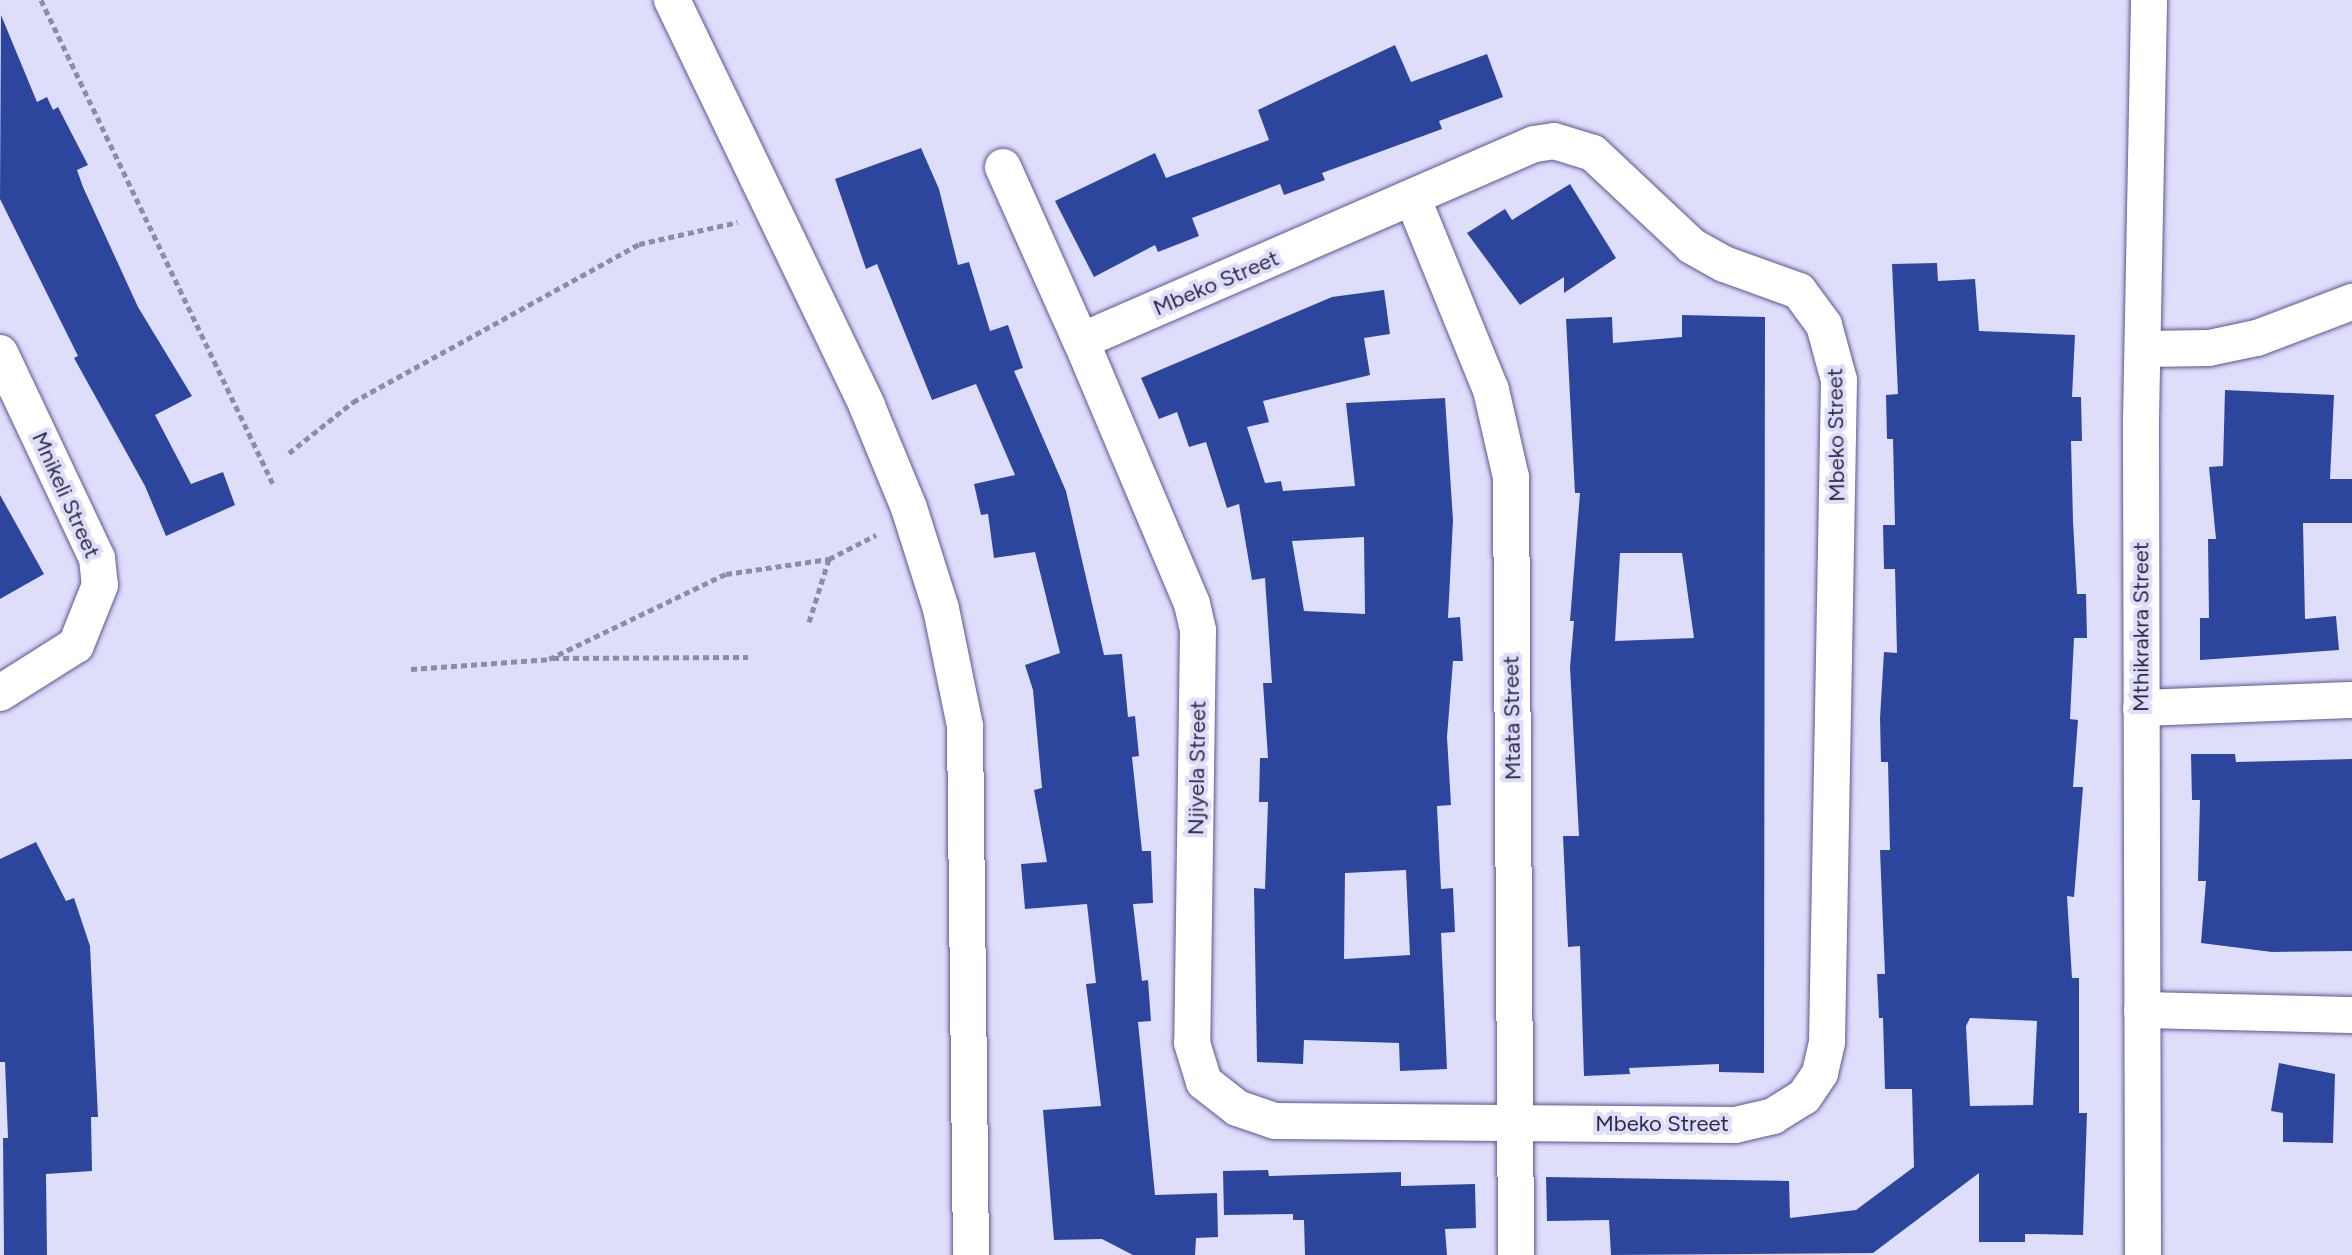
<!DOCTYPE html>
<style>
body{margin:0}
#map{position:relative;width:2352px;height:1255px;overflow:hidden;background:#deddfa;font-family:Figtree,sans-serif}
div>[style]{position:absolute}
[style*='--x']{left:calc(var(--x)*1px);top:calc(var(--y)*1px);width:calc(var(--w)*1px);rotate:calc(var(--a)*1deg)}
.building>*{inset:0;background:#2d469d}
.path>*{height:5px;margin-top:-2.5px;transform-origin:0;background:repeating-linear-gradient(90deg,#8d8ba7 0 6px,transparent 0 10px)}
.roads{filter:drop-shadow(0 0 2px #5d5694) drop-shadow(0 0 2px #5d5694)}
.minor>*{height:36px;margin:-18px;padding:0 18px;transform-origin:18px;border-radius:18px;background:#fff}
span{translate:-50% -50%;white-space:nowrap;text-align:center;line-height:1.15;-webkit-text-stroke:8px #deddfa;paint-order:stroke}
.street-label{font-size:22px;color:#2d2a45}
</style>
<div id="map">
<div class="building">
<div style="clip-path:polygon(1px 15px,37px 102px,47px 97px,53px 110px,58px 107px,88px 165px,77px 170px,83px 187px,138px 307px,192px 396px,155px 415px,191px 484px,223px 472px,235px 505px,166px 536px,145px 486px,74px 358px,78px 356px,0 199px)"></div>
<div style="clip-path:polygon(1395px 45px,1411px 82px,1487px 54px,1503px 97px,1439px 121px,1442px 129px,1322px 173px,1325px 180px,1284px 195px,1280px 184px,1192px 218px,1199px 236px,1158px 252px,1155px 245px,1094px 277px,1055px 201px,1155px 153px,1166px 178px,1269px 140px,1258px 110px)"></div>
<div style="clip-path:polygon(921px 148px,939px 189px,958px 265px,969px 262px,990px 331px,1008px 325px,1023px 368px,1014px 371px,1066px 491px,1104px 655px,1122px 654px,1128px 717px,1135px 716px,1139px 756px,1132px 757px,1142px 851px,1151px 851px,1153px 903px,1133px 904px,1142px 981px,1148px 980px,1151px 1021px,1138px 1022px,1155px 1195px,1217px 1193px,1218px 1237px,1196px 1238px,1195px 1255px,1133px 1255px,1102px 1239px,1054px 1240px,1043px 1110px,1101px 1106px,1086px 984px,1096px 983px,1087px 904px,1025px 909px,1021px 864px,1047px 862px,1034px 790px,1042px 788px,1033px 690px,1025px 665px,1060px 653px,1035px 552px,994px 558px,988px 514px,981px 515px,974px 484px,1015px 475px,976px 384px,932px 400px,877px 264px,866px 269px,835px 179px)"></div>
<div style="clip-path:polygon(1570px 184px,1616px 258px,1564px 293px,1564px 277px,1520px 305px,1467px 233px,1505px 209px,1512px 220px)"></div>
<div style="clip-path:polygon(evenodd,1937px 263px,1938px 281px,1975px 279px,1979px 331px,2075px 335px,2072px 397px,2081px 397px,2082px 441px,2071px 441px,2073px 521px,2077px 594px,2086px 594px,2087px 638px,2074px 638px,2070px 719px,2078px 720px,2073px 787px,2083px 787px,2074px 897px,2067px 896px,2072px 978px,2079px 978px,2079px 1113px,2087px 1113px,2083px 1235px,2025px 1234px,2025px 1242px,1979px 1242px,1979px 1173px,1873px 1253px,1611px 1255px,1609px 1220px,1547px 1221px,1546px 1177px,1789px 1181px,1790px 1218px,1856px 1210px,1914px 1167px,1912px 1089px,1885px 1089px,1883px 1018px,1879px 1018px,1877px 974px,1885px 974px,1880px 850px,1890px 850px,1888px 762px,1881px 762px,1880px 718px,1884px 652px,1897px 653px,1895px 569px,1884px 569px,1883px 525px,1895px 525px,1893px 439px,1887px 439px,1886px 395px,1898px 394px,1892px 264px,1937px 263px,1970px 1018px,2037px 1021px,2033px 1105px,1970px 1106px,1966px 1026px,1970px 1018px)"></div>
<div style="clip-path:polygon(evenodd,1384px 290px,1390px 334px,1364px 338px,1370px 375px,1263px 401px,1269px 422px,1247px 427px,1265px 483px,1281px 481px,1283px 491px,1355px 486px,1346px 403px,1445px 398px,1453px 520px,1448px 618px,1460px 617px,1463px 661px,1453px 661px,1447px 737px,1451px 805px,1437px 806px,1441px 889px,1453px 888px,1455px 932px,1441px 933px,1447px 1069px,1400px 1071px,1399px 1043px,1304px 1040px,1303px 1064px,1257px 1062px,1254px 888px,1265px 889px,1268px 802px,1259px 802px,1260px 758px,1268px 758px,1263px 683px,1272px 683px,1265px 578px,1252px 580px,1239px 504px,1227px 508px,1206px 442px,1189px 447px,1177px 412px,1159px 419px,1141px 378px,1332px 297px,1384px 290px,1364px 537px,1365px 614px,1304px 611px,1292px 541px,1364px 537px,1384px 290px,1406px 870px,1410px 955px,1344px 959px,1345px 873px,1406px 870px)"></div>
<div style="clip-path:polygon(evenodd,1682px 315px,1765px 317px,1764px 1073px,1719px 1072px,1719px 1064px,1629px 1068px,1630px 1074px,1584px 1076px,1580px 946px,1568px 947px,1563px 836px,1579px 836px,1570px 667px,1574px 621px,1570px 621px,1580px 493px,1575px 493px,1566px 319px,1612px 317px,1613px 343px,1682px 337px,1682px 315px,1620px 553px,1682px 553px,1694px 638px,1615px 641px,1620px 553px)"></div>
<div style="clip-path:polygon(2225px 390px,2334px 395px,2330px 479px,2352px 479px,2352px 523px,2303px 523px,2305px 619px,2336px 616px,2339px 650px,2200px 660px,2200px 618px,2209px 618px,2208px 539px,2216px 539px,2209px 467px,2223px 466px)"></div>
<div style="clip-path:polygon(0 495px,44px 574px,0 599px)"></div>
<div style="clip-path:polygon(2191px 754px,2235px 754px,2236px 762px,2352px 759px,2352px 951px,2272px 952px,2201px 943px,2206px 881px,2198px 881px,2200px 800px,2192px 800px)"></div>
<div style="clip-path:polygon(36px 842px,66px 901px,74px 898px,90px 946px,98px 1117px,91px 1117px,92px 1171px,46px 1174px,47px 1255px,4px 1255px,3px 1138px,8px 1138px,5px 1062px,0 1062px,0 859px)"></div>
<div style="clip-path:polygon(2279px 1063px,2335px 1074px,2333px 1143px,2283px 1142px,2283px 1113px,2271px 1111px)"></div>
<div style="clip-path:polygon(1268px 1170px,1269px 1176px,1401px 1172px,1401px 1186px,1475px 1184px,1476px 1228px,1445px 1229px,1447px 1255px,1305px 1255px,1304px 1220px,1293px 1220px,1293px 1214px,1224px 1215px,1223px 1171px)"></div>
</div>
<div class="path">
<div style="--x:41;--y:0;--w:537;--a:64.39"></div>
<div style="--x:289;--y:453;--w:82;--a:-38.6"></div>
<div style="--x:353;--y:402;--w:327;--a:-28.9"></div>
<div style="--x:639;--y:244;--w:101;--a:-12.5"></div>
<div style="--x:809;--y:622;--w:66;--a:-72.4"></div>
<div style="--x:553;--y:658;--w:195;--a:-0.3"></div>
<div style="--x:411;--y:669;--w:138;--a:-4.1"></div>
<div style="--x:549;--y:659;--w:196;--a:-25.7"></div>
<div style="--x:726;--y:574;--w:104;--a:-8.3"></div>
<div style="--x:829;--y:559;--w:53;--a:-27.1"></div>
</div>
<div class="roads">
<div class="minor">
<div style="--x:672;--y:0;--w:450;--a:64.3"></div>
<div style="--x:867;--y:406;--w:110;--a:67.6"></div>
<div style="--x:909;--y:508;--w:106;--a:72.4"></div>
<div style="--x:941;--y:609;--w:119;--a:78.4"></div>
<div style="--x:965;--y:726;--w:529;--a:89.35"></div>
<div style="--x:1003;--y:167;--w:191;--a:65.9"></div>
<div style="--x:1081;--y:341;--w:285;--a:67.1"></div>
<div style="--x:1192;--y:604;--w:27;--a:77"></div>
<div style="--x:1198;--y:630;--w:413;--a:90.8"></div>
<div style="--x:1192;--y:1043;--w:41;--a:72.9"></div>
<div style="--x:1204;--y:1082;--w:42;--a:38.2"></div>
<div style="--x:1237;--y:1108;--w:40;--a:18.9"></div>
<div style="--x:1275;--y:1121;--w:460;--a:0.5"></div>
<div style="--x:1735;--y:1125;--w:39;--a:-13"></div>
<div style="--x:1773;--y:1116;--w:36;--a:-32"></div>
<div style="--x:1804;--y:1097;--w:29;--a:-56"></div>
<div style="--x:1820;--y:1073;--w:32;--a:-77"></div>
<div style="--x:1827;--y:1042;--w:662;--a:-88.96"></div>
<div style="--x:1839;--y:380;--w:57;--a:-105.3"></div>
<div style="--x:1824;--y:325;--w:42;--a:-126.3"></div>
<div style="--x:1799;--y:291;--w:80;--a:-160.2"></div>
<div style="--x:1724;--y:264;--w:37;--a:-151"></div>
<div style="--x:1692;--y:246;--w:136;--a:-136.8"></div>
<div style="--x:1593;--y:153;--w:41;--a:-162.9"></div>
<div style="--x:1554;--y:141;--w:20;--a:171"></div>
<div style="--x:1534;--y:144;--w:494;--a:156.5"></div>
<div style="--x:1413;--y:199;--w:206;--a:67.8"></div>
<div style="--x:1491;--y:390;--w:89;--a:77.1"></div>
<div style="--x:1511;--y:477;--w:778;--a:89.63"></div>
<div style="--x:2143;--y:349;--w:66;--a:-0.9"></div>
<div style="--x:2209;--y:348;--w:49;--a:-11.8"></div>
<div style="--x:2257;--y:338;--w:102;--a:-20.8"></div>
<div style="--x:0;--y:353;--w:227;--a:64.7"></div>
<div style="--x:97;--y:558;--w:27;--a:84"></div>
<div style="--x:100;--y:585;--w:65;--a:111.8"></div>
<div style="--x:76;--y:645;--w:90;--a:147.7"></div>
<div style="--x:2141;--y:708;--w:211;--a:-2.2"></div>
<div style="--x:2142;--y:1010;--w:210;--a:1.4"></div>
<div style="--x:2143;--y:1255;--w:835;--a:-90.14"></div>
<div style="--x:2141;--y:420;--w:420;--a:-88.9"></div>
</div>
</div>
<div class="street-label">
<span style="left:1216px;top:283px;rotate:-23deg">Mbeko Street</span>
<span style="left:1836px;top:435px;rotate:-91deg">Mbeko Street</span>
<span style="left:66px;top:495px;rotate:66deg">Mnikeli Street</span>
<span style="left:2141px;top:627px;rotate:-90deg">Mthikrakra Street</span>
<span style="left:1512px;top:718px;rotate:-91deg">Mtata Street</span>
<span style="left:1197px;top:768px;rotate:-89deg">Njiyela Street</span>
<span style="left:1662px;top:1124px">Mbeko Street</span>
</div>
</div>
